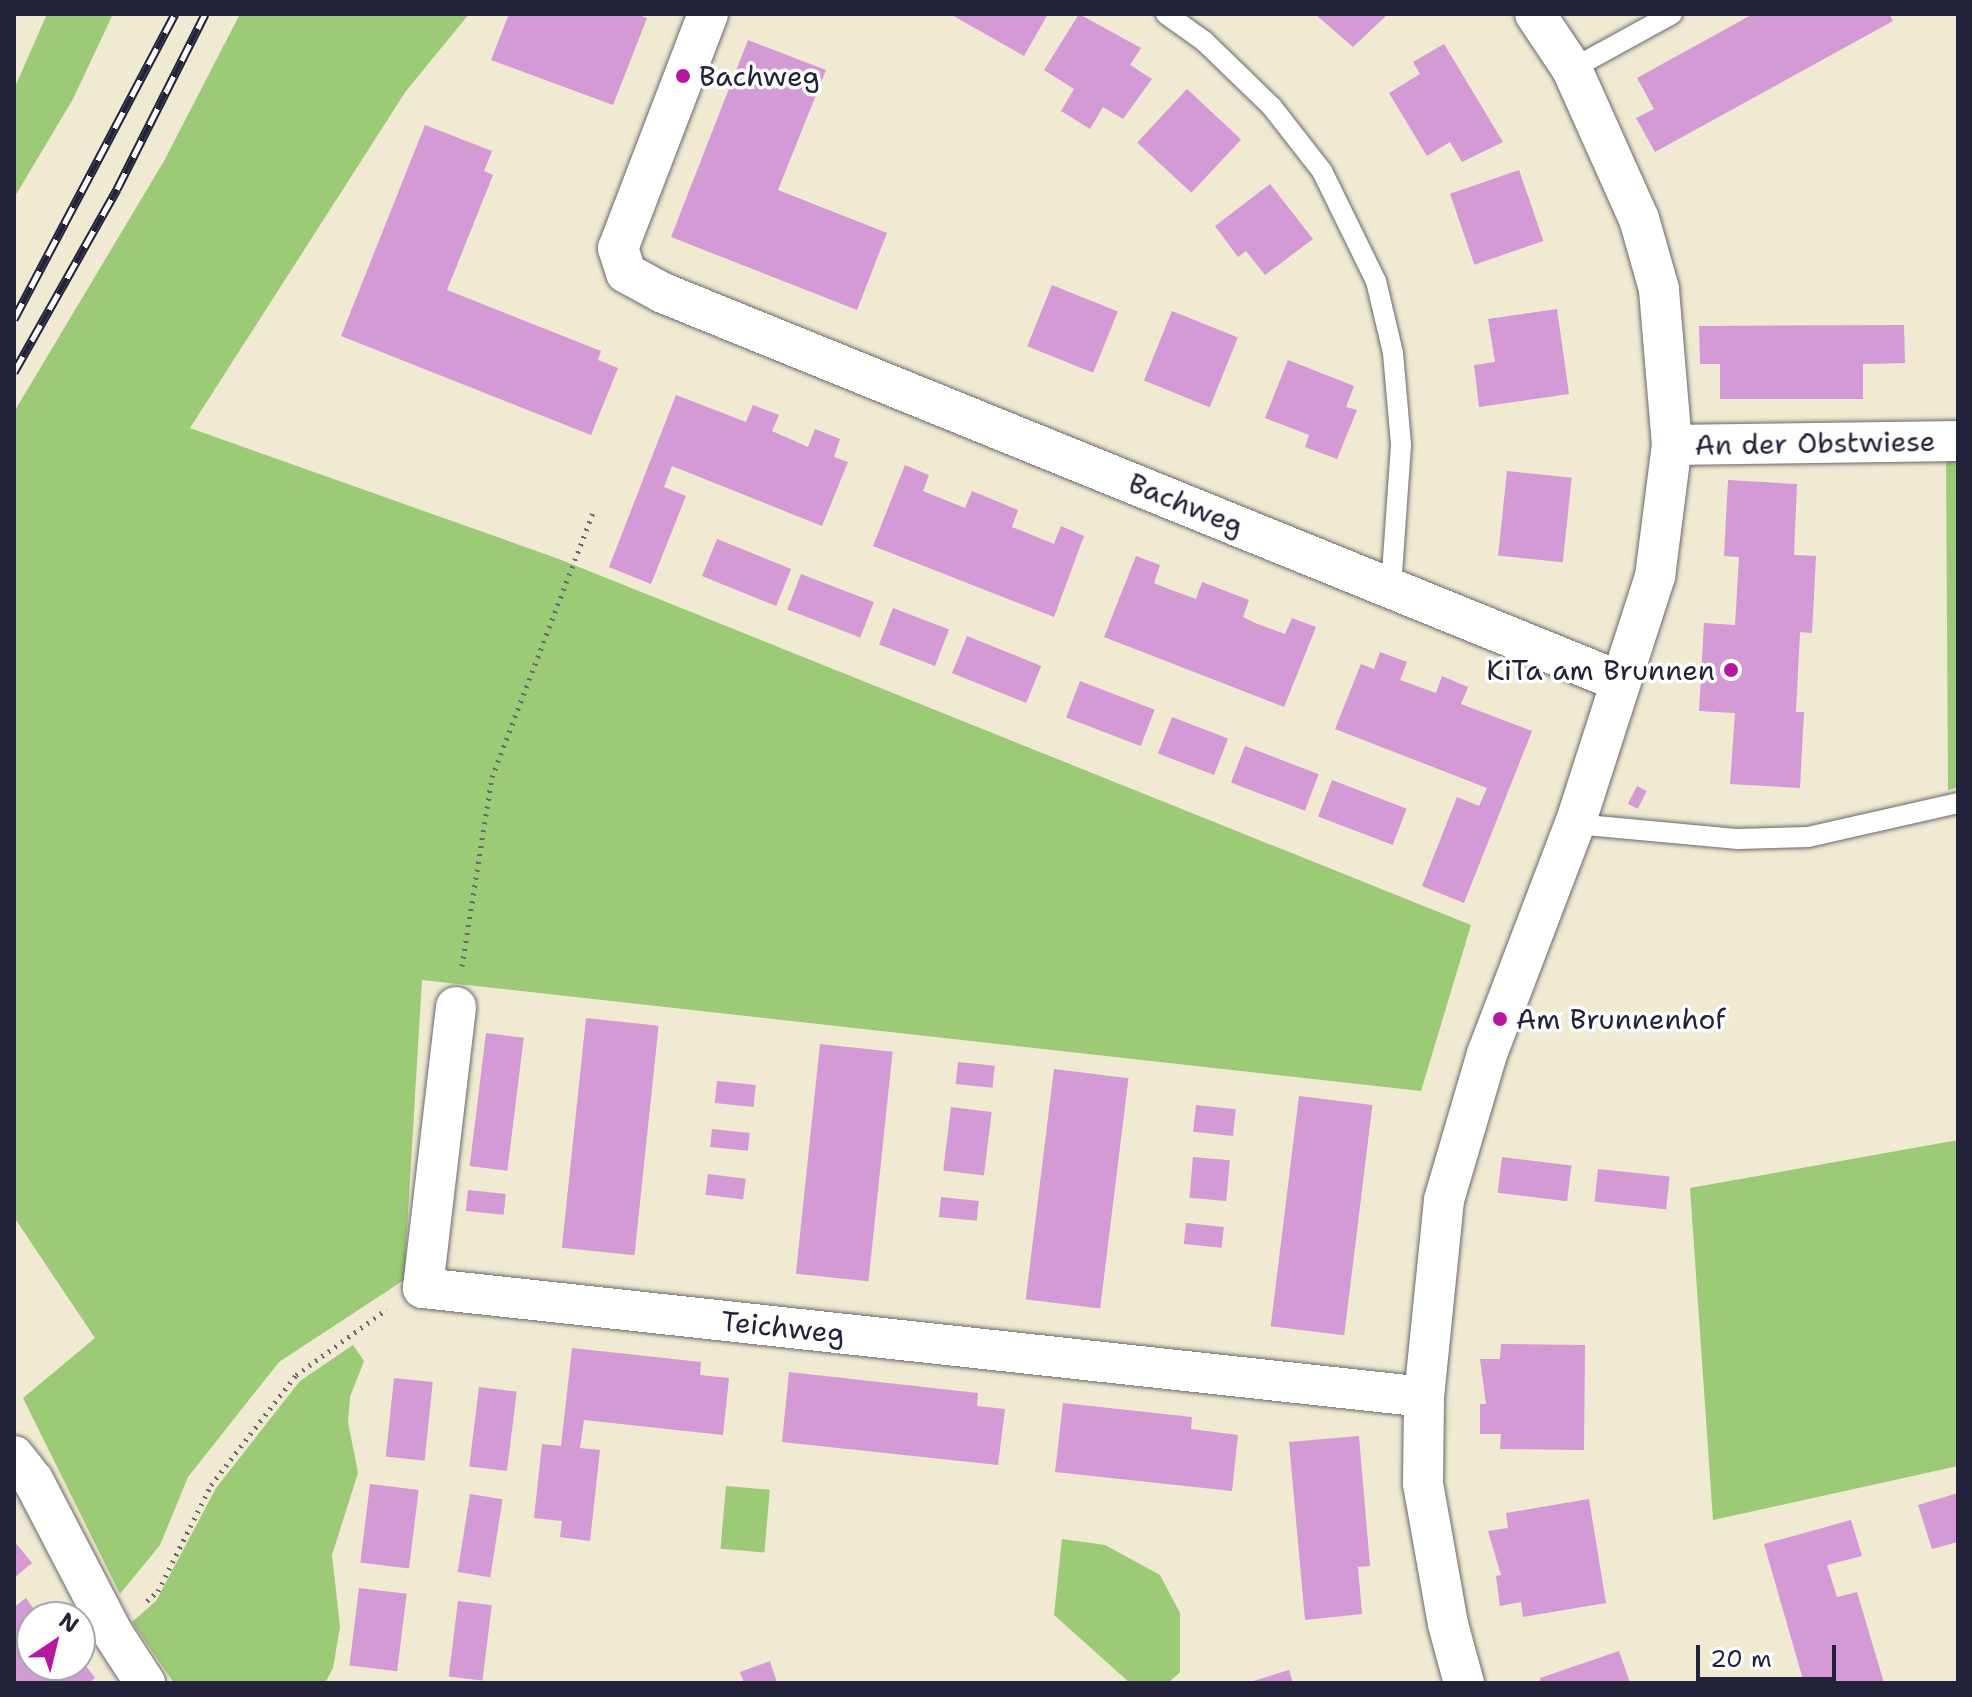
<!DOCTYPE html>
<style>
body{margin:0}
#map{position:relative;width:1972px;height:1697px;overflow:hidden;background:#efead1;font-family:"Shantell Sans",sans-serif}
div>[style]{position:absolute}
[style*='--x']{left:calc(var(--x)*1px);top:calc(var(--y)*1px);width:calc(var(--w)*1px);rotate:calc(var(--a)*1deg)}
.green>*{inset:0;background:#9dca77;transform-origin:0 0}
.building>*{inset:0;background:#d39ad6;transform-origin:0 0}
.path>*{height:5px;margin-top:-2.5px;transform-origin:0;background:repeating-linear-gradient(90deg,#6a6870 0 2px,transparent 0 8px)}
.roads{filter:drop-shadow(0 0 2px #6a6870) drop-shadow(0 0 2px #6a6870)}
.lane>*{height:20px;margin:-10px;padding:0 10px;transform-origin:10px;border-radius:10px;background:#fff}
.street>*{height:40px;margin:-20px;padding:0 20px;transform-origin:20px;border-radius:20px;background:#fff}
.rail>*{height:9px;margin-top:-4.5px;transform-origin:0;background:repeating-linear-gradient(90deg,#fff 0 18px,#22223b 0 36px);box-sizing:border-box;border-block:2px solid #22223b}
.dots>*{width:22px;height:22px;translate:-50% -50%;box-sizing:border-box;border:4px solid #fff;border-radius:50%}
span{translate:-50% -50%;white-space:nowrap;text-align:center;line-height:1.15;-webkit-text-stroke:7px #fff;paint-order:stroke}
.poi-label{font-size:28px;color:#22223b}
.left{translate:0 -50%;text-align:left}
.right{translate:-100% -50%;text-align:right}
.street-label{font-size:28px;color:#22223b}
.frame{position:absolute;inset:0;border:16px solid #22223b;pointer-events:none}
.north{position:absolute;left:16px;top:1601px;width:80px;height:80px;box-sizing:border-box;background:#fff;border:2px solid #a7a7b1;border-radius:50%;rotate:35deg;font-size:22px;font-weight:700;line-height:32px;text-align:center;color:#22223b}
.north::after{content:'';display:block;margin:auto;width:28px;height:36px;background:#b5179e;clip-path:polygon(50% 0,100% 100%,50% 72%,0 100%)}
.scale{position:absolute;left:1696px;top:1645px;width:140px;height:36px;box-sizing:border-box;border:4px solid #22223b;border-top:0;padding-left:10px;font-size:24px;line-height:28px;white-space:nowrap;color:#22223b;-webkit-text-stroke:6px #fff;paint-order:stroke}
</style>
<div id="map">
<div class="green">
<div style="clip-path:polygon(47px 14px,113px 14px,73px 99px,14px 198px,14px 89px)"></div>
<div style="clip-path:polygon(240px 14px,469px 14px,406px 91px,190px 428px,559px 559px,1471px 925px,1421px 1091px,422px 980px,404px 1280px,279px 1362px,188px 1477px,160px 1545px,120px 1594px,23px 1398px,95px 1338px,14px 1217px,14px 412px,164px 161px)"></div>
<div style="clip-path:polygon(1958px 455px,1958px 787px,1948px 790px,1946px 456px)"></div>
<div style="clip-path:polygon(1958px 1140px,1958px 1466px,1713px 1520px,1690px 1188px)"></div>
<div style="clip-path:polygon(353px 1345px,364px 1361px,350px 1397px,348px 1422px,358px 1473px,332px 1555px,340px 1627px,333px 1668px,325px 1683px,174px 1683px,132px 1622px,156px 1601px,216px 1488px,300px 1381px)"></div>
<div style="left:726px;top:1486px;width:44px;height:63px;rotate:5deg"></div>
<div style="clip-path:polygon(1062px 1539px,1105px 1545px,1160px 1575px,1180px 1613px,1180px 1672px,1168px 1683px,1130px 1683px,1054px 1615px)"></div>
</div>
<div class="building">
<div style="clip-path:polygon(509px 14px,636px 14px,647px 18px,613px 105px,491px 60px)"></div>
<div style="clip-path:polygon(950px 14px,1048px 14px,1024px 56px)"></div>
<div style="clip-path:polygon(1079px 14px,1141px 48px,1130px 65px,1152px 79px,1123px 119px,1103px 107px,1090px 129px,1061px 111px,1074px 89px,1044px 70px)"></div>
<div style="clip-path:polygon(1315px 14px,1388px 14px,1353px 47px)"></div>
<div style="clip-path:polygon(1753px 14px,1889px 14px,1893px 21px,1655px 152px,1636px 118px,1654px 109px,1637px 78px)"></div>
<div style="clip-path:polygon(748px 40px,826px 70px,778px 190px,887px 233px,857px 310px,671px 237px)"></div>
<div style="clip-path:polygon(1444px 44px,1503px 142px,1462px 162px,1450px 142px,1427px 156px,1389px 93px,1420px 74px,1413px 62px)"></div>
<div style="left:1187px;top:89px;width:74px;height:73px;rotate:43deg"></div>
<div style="clip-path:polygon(425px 125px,492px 151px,484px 171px,493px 175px,447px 290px,601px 351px,598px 360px,618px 368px,591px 435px,341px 336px)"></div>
<div style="left:1519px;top:170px;width:75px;height:73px;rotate:71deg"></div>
<div style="clip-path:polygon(1270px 184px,1313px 239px,1265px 275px,1246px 251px,1238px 257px,1215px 226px)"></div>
<div style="left:1052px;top:285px;width:71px;height:66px;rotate:22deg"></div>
<div style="clip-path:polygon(1557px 309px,1569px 394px,1479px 407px,1474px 365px,1495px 362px,1488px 319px)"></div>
<div style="left:1172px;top:311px;width:71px;height:75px;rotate:22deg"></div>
<div style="clip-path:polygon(1904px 325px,1905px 363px,1863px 364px,1863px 399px,1720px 399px,1720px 364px,1700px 364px,1699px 326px)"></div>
<div style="clip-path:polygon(1288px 360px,1354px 386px,1346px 407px,1357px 410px,1337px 459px,1305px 447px,1309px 435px,1265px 418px)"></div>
<div style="clip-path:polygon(676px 395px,746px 422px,753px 405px,779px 415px,772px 431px,808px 447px,815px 429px,840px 439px,834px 457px,848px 462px,822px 526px,672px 466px,664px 487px,686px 496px,651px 584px,609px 567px)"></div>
<div style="clip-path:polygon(905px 465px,929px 475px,923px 491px,965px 508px,972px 491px,1018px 510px,1012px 527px,1054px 544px,1061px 526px,1084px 536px,1054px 617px,873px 546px)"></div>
<div style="left:1507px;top:471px;width:65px;height:85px;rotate:6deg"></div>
<div style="clip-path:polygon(1728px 480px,1797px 484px,1794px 555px,1816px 556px,1812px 633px,1800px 632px,1796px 712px,1804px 712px,1800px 788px,1730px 784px,1735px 713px,1699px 711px,1704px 623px,1735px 625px,1739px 557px,1724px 556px)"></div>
<div style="left:717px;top:539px;width:80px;height:40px;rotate:22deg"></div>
<div style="clip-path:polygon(1136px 556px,1160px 565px,1154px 583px,1166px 588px,1196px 599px,1202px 582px,1249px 600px,1243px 617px,1255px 623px,1285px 634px,1292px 618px,1316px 627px,1284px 707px,1104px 637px)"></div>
<div style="left:801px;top:574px;width:78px;height:38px;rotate:21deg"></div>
<div style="left:893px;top:608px;width:60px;height:39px;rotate:21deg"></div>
<div style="left:967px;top:636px;width:80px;height:40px;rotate:22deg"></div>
<div style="clip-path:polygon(1380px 652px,1407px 662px,1400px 680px,1436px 693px,1442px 676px,1468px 687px,1461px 704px,1532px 731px,1464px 903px,1422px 886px,1457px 797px,1479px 806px,1487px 788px,1335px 729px,1361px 664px,1374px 669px)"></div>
<div style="left:1080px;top:681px;width:80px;height:39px;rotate:21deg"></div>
<div style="left:1172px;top:717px;width:60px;height:39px;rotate:21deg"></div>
<div style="left:1245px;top:746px;width:79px;height:39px;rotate:21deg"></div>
<div style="left:1332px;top:780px;width:80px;height:39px;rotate:21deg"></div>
<div style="left:1637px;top:786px;width:11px;height:20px;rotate:27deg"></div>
<div style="left:586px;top:1018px;width:73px;height:231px;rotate:6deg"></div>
<div style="left:486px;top:1033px;width:38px;height:134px;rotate:7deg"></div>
<div style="left:820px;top:1044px;width:73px;height:231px;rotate:6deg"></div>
<div style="left:958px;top:1062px;width:37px;height:22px;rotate:6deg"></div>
<div style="left:1054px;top:1069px;width:75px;height:232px;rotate:7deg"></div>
<div style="left:717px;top:1081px;width:39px;height:22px;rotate:6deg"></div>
<div style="left:1299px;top:1096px;width:74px;height:232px;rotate:7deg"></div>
<div style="left:1196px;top:1105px;width:40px;height:27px;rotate:6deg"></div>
<div style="left:951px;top:1107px;width:41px;height:64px;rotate:7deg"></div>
<div style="left:712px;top:1129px;width:38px;height:18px;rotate:6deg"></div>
<div style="left:1193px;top:1157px;width:37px;height:41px;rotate:5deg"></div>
<div style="left:1502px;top:1157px;width:70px;height:36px;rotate:7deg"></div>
<div style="left:1598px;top:1169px;width:72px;height:33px;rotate:6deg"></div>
<div style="left:708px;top:1174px;width:38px;height:21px;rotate:7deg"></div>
<div style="left:468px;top:1190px;width:38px;height:21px;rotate:6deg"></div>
<div style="left:941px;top:1197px;width:38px;height:20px;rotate:6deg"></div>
<div style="left:1186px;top:1223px;width:38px;height:21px;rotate:6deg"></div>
<div style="clip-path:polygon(1501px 1344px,1585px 1345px,1584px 1450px,1500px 1449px,1501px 1434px,1480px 1434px,1480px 1404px,1486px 1404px,1480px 1359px,1500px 1359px)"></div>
<div style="clip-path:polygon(572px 1348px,701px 1362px,700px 1375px,729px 1378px,723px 1435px,584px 1420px,580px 1448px,600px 1450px,590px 1541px,560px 1537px,562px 1521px,534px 1518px,542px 1444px,561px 1446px)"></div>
<div style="clip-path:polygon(789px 1372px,978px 1393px,977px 1406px,1005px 1409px,998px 1465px,782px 1442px)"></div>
<div style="left:394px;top:1378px;width:39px;height:79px;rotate:6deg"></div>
<div style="left:479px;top:1387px;width:38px;height:80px;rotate:7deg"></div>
<div style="clip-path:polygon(1063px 1403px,1192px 1417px,1191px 1429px,1238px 1435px,1232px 1491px,1055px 1472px)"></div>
<div style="clip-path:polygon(1359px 1436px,1370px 1566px,1358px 1567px,1362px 1614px,1305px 1620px,1289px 1442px)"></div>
<div style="left:370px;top:1484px;width:49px;height:79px;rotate:7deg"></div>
<div style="clip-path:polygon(1958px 1493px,1958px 1542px,1932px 1549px,1918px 1505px)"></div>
<div style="left:470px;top:1494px;width:33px;height:79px;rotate:9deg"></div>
<div style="clip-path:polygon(1589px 1499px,1606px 1603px,1523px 1617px,1521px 1602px,1500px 1606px,1496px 1576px,1501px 1575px,1488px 1531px,1508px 1528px,1506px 1513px)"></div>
<div style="clip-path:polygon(1851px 1520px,1862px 1556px,1827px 1565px,1837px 1597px,1857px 1592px,1884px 1683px,1804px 1683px,1764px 1544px)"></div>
<div style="clip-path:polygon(14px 1541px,32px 1563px,14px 1578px)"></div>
<div style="left:359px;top:1588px;width:48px;height:78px;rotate:7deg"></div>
<div style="clip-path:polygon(26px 1598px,38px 1615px,44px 1610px,50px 1617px,32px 1617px,32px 1665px,80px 1665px,80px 1658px,95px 1678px,88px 1683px,14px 1683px,14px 1607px)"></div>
<div style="left:458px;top:1601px;width:34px;height:76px;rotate:7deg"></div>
<div style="clip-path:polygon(1619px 1651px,1630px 1683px,1541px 1683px,1540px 1678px)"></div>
<div style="clip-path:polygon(770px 1661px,777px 1683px,744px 1683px,740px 1672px)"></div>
<div style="clip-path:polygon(1289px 1670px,1293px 1683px,1250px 1683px,1250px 1682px)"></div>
</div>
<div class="path">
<div style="--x:462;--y:966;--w:191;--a:-81"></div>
<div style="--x:492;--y:777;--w:284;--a:-69.1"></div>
<div style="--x:147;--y:1601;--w:15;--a:-42"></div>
<div style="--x:158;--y:1591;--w:119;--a:-63.4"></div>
<div style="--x:211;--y:1485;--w:139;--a:-52.3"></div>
<div style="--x:296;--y:1375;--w:112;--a:-36"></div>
</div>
<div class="roads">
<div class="lane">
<div style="--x:1166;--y:14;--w:47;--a:35.4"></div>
<div style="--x:1204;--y:41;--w:95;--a:44.1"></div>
<div style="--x:1272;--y:107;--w:81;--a:52"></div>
<div style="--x:1322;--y:171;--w:123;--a:63.9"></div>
<div style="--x:1376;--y:281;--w:74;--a:76.7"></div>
<div style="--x:1393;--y:353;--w:92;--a:85"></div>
<div style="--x:1401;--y:445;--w:142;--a:94"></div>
<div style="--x:1572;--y:69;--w:114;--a:-28.8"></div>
<div style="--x:1575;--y:824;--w:164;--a:5.3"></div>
<div style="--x:1738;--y:839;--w:70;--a:-1.6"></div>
<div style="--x:1808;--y:837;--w:154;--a:-12.8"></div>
</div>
<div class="street">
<div style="--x:708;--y:14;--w:251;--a:111"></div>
<div style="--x:618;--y:248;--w:26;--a:72"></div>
<div style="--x:626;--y:273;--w:42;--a:28.4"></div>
<div style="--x:663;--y:293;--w:1032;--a:22.09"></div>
<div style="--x:1672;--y:445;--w:286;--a:-0.8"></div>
<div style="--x:456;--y:1007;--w:283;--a:96.7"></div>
<div style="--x:423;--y:1288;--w:1007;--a:6.21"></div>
<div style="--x:14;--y:1456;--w:31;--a:52"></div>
<div style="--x:33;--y:1480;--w:171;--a:62.5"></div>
<div style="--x:112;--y:1632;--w:61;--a:57.1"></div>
<div style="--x:1464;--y:1683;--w:61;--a:-105.2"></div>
<div style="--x:1448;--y:1624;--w:143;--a:-100.1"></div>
<div style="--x:1423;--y:1483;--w:86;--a:-89.3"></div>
<div style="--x:1424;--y:1397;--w:198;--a:-84.2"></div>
<div style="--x:1444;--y:1200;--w:152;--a:-73.6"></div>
<div style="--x:1487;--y:1054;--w:246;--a:-69.1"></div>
<div style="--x:1575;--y:824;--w:260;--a:-72.1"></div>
<div style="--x:1655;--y:577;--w:133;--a:-82.7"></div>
<div style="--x:1672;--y:445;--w:157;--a:-94.8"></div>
<div style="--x:1659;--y:289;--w:73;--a:-105.9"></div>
<div style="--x:1639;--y:219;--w:164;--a:-114.1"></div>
<div style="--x:1572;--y:69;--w:66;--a:-123.9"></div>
</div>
</div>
<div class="rail">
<div style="--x:14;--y:319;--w:345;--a:-62.2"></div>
<div style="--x:14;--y:372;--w:210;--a:-60.6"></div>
<div style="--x:117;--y:189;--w:196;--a:-63.3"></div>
</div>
<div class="dots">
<div style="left:683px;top:76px;background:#b5179e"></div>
<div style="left:1731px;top:670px;background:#b5179e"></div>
<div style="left:1500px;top:1019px;background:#b5179e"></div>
</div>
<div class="poi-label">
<span class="left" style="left:699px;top:76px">Bachweg</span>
<span class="right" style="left:1715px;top:670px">KiTa am Brunnen</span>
<span class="left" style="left:1516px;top:1019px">Am Brunnenhof</span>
</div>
<div class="street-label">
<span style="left:1815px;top:443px;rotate:-1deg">An der Obstwiese</span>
<span style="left:1186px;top:504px;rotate:22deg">Bachweg</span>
<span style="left:783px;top:1327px;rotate:6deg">Teichweg</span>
</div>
<div class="frame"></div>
<div class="north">N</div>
<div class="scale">20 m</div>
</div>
